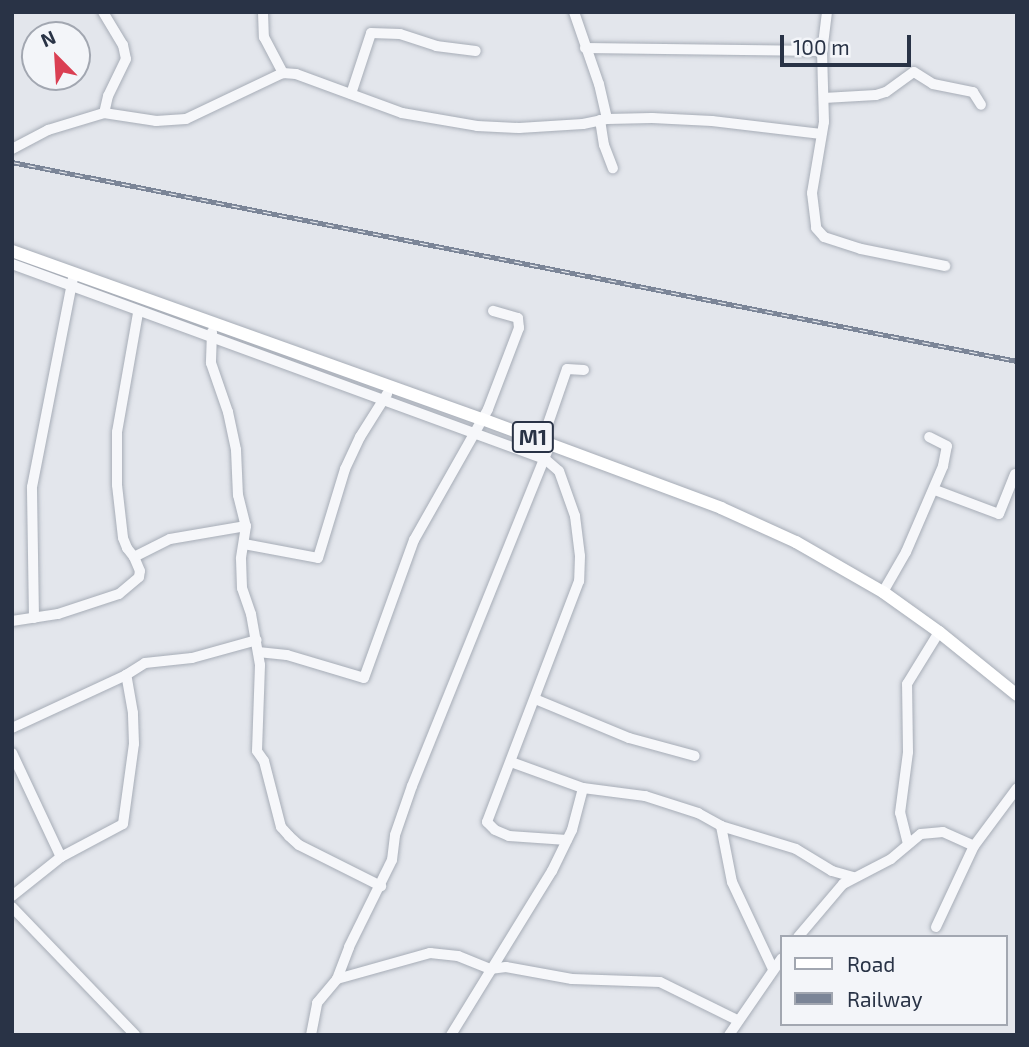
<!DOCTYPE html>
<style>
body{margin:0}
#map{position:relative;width:1029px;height:1047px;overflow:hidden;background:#e3e6ec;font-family:"Exo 2",sans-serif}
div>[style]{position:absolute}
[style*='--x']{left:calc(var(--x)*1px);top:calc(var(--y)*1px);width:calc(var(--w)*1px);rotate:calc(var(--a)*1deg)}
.roads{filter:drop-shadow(0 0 2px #a7adb7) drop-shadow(0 0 2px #a7adb7)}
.minor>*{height:10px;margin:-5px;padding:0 5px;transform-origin:5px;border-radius:5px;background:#f6f7fa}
.major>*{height:12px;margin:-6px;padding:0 6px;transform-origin:6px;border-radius:6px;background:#fff}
.rail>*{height:5px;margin-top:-2.5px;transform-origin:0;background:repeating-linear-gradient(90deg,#f3f5f9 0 8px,#7b8597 0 16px);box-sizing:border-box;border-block:2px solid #7b8597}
span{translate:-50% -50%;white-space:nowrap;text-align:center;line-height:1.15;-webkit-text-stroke:7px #f3f5f9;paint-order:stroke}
.shield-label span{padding:2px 5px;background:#f3f5f9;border:2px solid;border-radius:5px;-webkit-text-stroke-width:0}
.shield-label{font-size:21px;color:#293346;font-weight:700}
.frame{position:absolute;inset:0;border:14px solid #293346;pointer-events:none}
.legend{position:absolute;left:780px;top:935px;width:228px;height:91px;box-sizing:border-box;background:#f3f5f9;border:2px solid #a2a7b1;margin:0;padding:9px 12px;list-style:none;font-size:21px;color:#293346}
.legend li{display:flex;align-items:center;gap:14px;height:35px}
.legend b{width:35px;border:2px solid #a2a7b1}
.north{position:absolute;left:21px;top:21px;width:70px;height:70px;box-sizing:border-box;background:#f3f5f9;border:2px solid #a2a7b1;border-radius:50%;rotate:336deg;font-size:19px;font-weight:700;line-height:28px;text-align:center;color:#293346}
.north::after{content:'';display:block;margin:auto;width:24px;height:32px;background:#da3f53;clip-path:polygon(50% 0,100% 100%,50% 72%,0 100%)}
.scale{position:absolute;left:780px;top:35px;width:131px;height:32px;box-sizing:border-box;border:4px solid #293346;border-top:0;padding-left:9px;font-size:21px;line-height:24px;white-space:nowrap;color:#293346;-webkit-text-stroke:5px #f3f5f9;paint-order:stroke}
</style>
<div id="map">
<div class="roads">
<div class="minor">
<div style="--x:103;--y:12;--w:39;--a:59"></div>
<div style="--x:123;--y:45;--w:14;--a:78"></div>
<div style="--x:126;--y:59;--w:41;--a:115.9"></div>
<div style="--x:108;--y:96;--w:17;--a:103"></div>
<div style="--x:263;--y:12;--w:25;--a:88"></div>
<div style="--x:264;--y:37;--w:41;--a:62.2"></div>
<div style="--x:574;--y:12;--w:76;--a:70.9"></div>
<div style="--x:599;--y:84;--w:36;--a:77"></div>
<div style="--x:827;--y:12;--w:39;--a:97"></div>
<div style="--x:822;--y:51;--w:71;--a:88.4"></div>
<div style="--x:824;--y:122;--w:72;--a:99.6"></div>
<div style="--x:812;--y:193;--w:35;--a:83"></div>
<div style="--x:816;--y:228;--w:12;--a:48"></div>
<div style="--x:824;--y:237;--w:39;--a:18"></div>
<div style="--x:861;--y:249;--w:86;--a:11.4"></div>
<div style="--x:585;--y:48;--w:237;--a:0.7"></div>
<div style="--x:351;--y:94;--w:64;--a:-71.8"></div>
<div style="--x:371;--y:33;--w:29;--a:2"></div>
<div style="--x:400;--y:34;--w:38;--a:18"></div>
<div style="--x:436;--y:46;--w:40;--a:7.1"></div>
<div style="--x:824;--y:98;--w:52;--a:-3.3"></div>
<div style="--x:876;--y:95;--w:10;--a:-17"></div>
<div style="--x:886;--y:92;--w:34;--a:-36"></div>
<div style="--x:914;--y:72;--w:22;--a:32"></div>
<div style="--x:933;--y:84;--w:41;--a:11.3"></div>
<div style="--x:973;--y:92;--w:15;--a:58"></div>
<div style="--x:600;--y:120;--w:25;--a:81"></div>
<div style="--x:604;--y:145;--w:25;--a:69"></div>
<div style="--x:12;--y:149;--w:41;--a:-27.8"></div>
<div style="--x:48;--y:130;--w:59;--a:-16.9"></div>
<div style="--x:104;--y:113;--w:53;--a:8.7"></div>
<div style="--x:156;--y:121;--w:30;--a:-4"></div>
<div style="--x:186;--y:119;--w:107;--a:-25.4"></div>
<div style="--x:283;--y:73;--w:13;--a:4"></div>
<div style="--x:296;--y:74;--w:113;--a:20.2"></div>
<div style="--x:402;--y:113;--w:76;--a:9.8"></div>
<div style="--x:477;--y:126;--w:42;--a:2.7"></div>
<div style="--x:519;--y:128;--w:64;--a:-3.6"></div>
<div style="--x:583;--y:124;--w:25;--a:-12"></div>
<div style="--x:607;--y:119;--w:45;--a:-1.3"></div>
<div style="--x:652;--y:118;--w:60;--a:2.9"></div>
<div style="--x:712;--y:121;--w:110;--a:6.8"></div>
<div style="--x:12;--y:264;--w:568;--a:20.1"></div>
<div style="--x:545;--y:459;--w:18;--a:41"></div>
<div style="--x:559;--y:471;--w:48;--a:70.4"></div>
<div style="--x:575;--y:516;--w:40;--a:82.9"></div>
<div style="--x:580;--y:556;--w:25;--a:92"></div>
<div style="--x:579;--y:581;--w:258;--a:110.9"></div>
<div style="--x:487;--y:822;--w:11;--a:45"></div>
<div style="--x:495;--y:830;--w:15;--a:23"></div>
<div style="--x:509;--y:836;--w:58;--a:3.9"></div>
<div style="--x:138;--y:313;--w:121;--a:100"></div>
<div style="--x:117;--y:432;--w:53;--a:90"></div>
<div style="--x:117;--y:485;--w:53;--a:83.5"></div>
<div style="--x:123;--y:538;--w:11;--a:68"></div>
<div style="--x:127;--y:548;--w:11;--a:52"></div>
<div style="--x:134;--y:557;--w:40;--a:-26.6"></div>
<div style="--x:170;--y:539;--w:77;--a:-9.7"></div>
<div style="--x:212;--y:332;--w:31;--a:92"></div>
<div style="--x:211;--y:363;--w:52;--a:70.9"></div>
<div style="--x:228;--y:412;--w:39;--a:78"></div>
<div style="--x:236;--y:450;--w:45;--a:87.5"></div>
<div style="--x:238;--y:495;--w:32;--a:76"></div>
<div style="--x:246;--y:526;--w:33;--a:99"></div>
<div style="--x:241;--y:559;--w:29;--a:88"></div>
<div style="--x:242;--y:588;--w:28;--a:71"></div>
<div style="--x:251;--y:614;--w:52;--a:80"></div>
<div style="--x:260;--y:665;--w:86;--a:92"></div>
<div style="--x:257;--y:751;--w:12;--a:55"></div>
<div style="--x:264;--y:761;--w:68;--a:75.6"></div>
<div style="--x:281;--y:827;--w:12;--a:48"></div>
<div style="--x:289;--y:836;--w:13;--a:42"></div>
<div style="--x:299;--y:845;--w:92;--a:26.6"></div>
<div style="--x:542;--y:441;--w:76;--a:-70.9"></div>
<div style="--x:567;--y:369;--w:17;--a:3"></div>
<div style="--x:935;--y:490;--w:68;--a:20.6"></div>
<div style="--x:999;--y:514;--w:43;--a:-68.2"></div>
<div style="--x:244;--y:544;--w:75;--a:10.7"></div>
<div style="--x:318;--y:558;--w:93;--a:-73.1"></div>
<div style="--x:345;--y:469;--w:35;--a:-65"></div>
<div style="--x:360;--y:437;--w:51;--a:-57.9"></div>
<div style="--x:883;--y:592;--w:46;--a:-60.1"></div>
<div style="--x:906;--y:552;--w:94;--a:-66.7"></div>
<div style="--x:943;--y:466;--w:20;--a:-79"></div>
<div style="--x:947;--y:446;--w:20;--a:-153"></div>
<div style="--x:34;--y:618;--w:131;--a:-90.9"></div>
<div style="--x:32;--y:487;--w:218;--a:-78.9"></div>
<div style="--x:12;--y:621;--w:47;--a:-8.7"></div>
<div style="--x:58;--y:614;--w:64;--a:-18.2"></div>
<div style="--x:119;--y:594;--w:26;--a:-40"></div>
<div style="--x:139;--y:577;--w:6;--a:-81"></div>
<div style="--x:140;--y:571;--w:15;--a:-113"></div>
<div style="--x:258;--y:652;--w:29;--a:6"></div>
<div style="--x:287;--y:655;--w:80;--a:16.6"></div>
<div style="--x:364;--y:678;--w:147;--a:-70.1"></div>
<div style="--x:414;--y:540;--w:150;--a:-60.5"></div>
<div style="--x:488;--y:409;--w:87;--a:-69.1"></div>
<div style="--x:519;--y:328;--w:10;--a:-96"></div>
<div style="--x:518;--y:318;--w:26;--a:-164"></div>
<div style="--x:535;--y:699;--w:102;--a:22.5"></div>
<div style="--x:629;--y:738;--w:68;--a:15.3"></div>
<div style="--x:12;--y:728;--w:126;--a:-24.9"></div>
<div style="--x:126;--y:675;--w:22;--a:-32"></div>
<div style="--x:145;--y:663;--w:47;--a:-6.1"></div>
<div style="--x:192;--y:658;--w:67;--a:-15.5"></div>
<div style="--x:12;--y:753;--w:115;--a:64.8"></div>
<div style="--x:511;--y:762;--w:77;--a:19.9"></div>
<div style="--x:583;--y:788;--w:63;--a:7.4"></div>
<div style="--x:645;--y:796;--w:56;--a:17.8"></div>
<div style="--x:698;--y:813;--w:26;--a:29"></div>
<div style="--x:721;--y:826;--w:57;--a:78.9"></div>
<div style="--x:732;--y:882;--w:96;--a:64.8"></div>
<div style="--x:721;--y:826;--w:78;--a:17"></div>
<div style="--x:796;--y:849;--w:42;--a:31.4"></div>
<div style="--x:832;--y:871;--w:22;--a:16"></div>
<div style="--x:908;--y:844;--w:32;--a:-104"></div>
<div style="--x:900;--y:813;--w:62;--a:-82.5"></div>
<div style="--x:908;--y:752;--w:68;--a:-90.8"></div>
<div style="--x:907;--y:684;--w:61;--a:-58.4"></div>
<div style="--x:12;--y:896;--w:63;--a:-38.5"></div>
<div style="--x:61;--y:857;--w:70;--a:-28"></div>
<div style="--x:123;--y:824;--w:81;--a:-82.2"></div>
<div style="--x:134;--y:744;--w:31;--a:-92"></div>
<div style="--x:133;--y:713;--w:39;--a:-100"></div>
<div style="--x:12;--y:907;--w:178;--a:46.1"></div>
<div style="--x:936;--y:927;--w:89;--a:-64.9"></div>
<div style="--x:974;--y:846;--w:72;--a:-53.4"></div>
<div style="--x:798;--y:937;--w:70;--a:-49.7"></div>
<div style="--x:843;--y:884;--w:54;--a:-27.5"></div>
<div style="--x:891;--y:859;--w:39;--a:-40"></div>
<div style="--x:921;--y:834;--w:22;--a:-5"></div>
<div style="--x:943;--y:832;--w:34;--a:24"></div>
<div style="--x:337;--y:979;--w:34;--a:-69"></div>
<div style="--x:349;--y:947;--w:97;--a:-63.7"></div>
<div style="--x:392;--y:860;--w:25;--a:-83"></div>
<div style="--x:395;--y:835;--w:52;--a:-70.9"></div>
<div style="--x:412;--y:786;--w:369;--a:-68"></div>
<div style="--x:311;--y:1035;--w:33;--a:-79"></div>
<div style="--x:317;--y:1003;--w:31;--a:-50"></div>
<div style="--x:337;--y:979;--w:97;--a:-15.6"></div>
<div style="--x:430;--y:953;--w:28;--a:6"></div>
<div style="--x:458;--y:956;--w:35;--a:22"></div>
<div style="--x:490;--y:969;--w:16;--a:-7"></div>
<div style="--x:506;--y:967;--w:67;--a:10.3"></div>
<div style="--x:572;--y:979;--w:88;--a:2"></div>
<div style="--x:660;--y:982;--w:86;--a:26.3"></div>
<div style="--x:451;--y:1035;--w:193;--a:-58.4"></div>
<div style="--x:552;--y:871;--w:46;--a:-64"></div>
<div style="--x:572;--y:830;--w:43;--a:-75.3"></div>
<div style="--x:729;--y:1035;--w:93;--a:-55.5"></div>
</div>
<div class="major">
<div style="--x:12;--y:251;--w:499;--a:19.7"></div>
<div style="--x:482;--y:419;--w:255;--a:20.4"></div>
<div style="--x:721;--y:508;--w:82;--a:24.4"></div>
<div style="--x:796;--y:542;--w:100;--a:29.9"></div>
<div style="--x:883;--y:592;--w:69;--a:35.5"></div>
<div style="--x:939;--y:632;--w:100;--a:38.9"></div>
</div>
</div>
<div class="rail">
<div style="--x:12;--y:162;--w:1025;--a:11.2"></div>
</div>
<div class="shield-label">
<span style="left:533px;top:437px">M1</span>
</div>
<div class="frame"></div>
<ul class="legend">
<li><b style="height:9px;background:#fff"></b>Road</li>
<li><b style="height:9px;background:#7b8597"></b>Railway</li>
</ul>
<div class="north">N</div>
<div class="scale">100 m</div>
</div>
